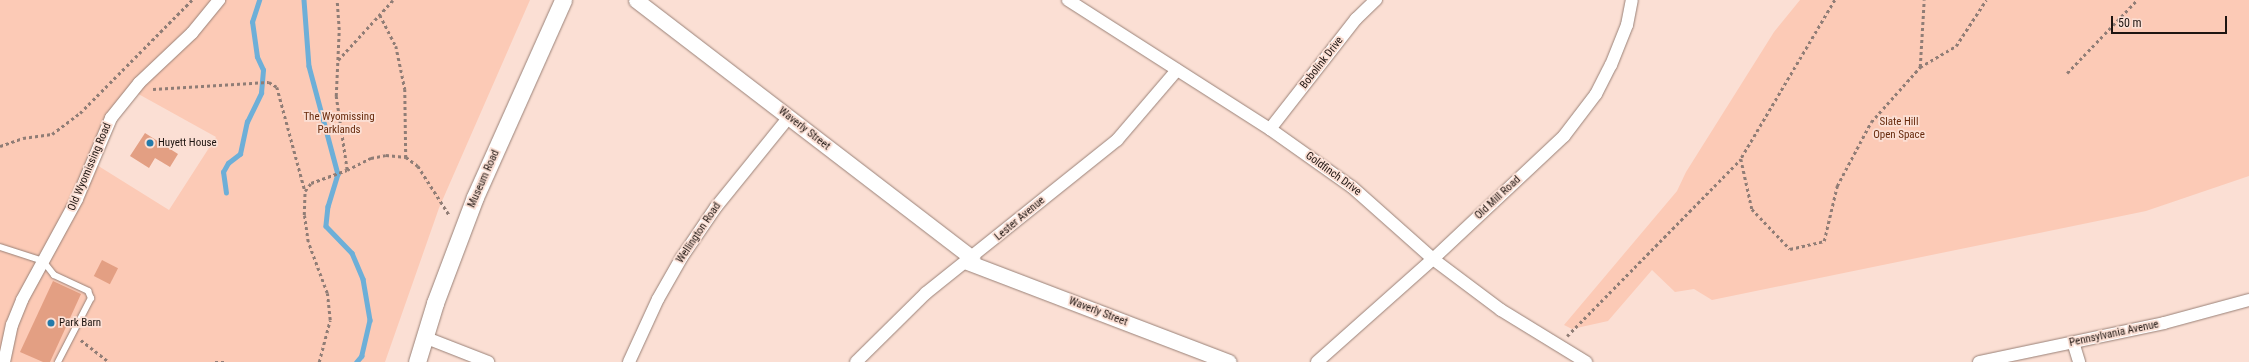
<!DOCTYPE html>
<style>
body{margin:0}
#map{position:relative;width:2249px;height:362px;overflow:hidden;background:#fbdfd4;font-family:"Roboto Condensed",sans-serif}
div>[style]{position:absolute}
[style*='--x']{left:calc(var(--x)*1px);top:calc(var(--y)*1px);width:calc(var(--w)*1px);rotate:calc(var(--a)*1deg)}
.green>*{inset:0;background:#fccab6}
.stream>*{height:4.5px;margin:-2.25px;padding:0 2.25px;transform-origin:2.25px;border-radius:2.25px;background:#6dafd8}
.building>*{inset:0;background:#e39f83;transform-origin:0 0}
.path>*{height:2.5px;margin-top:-1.25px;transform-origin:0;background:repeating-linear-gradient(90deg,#907d76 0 3px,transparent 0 6px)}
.roads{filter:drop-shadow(0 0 1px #998177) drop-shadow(0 0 1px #998177)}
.service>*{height:6px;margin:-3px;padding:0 3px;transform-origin:3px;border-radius:3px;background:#fff}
.minor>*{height:12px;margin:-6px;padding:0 6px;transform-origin:6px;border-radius:6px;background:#fff}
.tertiary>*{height:15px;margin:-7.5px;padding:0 7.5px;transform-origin:7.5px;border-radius:7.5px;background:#fff}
.secondary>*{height:17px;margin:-8.5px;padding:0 8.5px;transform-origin:8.5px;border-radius:8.5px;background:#fff}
.dots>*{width:11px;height:11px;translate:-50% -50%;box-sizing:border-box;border:2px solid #fbdfd4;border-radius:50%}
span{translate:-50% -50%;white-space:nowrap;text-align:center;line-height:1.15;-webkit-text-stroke:3.5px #fbdfd4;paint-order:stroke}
.street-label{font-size:11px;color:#1e1511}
.park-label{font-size:11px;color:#692c0e}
.poi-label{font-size:11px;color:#1e1511}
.left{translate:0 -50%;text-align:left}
.scale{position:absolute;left:2111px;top:16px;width:116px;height:18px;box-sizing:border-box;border:2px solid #1e1511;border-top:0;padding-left:5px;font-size:12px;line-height:14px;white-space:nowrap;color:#1e1511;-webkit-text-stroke:3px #fbdfd4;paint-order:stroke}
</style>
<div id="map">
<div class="green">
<div style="clip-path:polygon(evenodd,0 0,530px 0,439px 208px,385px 362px,0 362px,0 0,133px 91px,216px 137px,169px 210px,92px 162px,133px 91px)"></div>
<div style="clip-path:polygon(1800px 0,2249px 0,2249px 176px,2146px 211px,1712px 300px,1694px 289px,1675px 292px,1652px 270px,1608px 321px,1572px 329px,1564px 325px,1677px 191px,1686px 172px,1774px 32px)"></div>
</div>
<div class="stream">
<div style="--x:304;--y:0;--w:66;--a:85.7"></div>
<div style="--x:309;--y:66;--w:112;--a:75"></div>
<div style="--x:338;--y:174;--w:34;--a:107"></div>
<div style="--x:328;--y:206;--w:20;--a:96"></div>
<div style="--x:326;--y:226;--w:37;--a:46"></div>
<div style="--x:352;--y:253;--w:28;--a:67"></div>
<div style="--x:363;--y:279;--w:42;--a:80.3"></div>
<div style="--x:370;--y:320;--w:37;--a:103"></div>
<div style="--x:362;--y:356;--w:8;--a:130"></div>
<div style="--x:226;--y:193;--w:21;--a:-98"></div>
<div style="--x:223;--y:172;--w:10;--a:-61"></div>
<div style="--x:228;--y:163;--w:15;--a:-37"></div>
<div style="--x:240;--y:154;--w:33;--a:-78"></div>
<div style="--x:247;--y:122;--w:32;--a:-64"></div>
<div style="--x:261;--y:93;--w:23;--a:-85"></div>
<div style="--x:263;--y:70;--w:14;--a:-115"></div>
<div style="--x:257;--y:57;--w:35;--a:-98"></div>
<div style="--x:252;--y:22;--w:23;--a:-72"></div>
</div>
<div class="building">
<div style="clip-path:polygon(145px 133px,178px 154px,170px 167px,155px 158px,149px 168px,130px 156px)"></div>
<div style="left:102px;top:260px;width:18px;height:18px;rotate:27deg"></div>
<div style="clip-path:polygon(53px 281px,81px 294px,50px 362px,43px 362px,20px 352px)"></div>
</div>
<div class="path">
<div style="--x:1835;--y:0;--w:185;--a:120.6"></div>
<div style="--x:1741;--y:159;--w:51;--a:77.6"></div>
<div style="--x:1752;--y:209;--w:55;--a:46.5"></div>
<div style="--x:1790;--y:249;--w:35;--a:-13"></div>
<div style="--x:1824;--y:241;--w:57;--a:-76.7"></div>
<div style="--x:1837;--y:186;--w:72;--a:-62"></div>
<div style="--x:1871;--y:122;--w:74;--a:-48.3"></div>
<div style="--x:1920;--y:67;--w:42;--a:-30.3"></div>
<div style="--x:1956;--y:46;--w:55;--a:-56.9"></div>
<div style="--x:380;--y:15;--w:35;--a:63"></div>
<div style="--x:396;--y:46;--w:44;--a:78.2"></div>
<div style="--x:405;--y:89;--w:68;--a:89.2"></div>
<div style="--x:338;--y:60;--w:81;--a:-47.5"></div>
<div style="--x:1920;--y:67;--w:67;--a:-86.6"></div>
<div style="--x:2067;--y:73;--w:101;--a:-46.2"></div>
<div style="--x:153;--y:89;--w:116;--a:-3.5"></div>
<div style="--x:269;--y:82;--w:9;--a:32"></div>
<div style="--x:277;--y:87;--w:108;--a:74.9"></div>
<div style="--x:0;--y:146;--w:24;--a:-19"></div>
<div style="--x:23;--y:138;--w:29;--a:-8"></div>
<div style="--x:52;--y:134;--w:35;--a:-37"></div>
<div style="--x:80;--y:113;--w:159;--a:-45.3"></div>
<div style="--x:347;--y:170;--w:27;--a:-27"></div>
<div style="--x:371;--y:158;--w:15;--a:-11"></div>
<div style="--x:386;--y:155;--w:20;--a:6"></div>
<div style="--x:406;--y:157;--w:15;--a:37"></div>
<div style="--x:418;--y:166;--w:59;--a:57.4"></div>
<div style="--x:1567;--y:336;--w:248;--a:-45.5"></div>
<div style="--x:81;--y:340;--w:36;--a:38"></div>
<div style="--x:215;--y:362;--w:10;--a:0"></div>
<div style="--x:319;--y:362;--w:43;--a:-75.3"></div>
<div style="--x:330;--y:320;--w:27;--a:-96"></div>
<div style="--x:327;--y:293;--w:54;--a:-110.4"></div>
<div style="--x:308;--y:242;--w:27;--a:-98"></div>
<div style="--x:304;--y:215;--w:24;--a:-88"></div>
<div style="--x:305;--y:191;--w:10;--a:-53"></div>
<div style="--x:311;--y:183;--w:38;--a:-20"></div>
<div style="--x:347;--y:170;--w:75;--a:-98.5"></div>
<div style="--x:336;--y:96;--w:66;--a:-87.4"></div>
<div style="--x:339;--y:30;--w:30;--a:-94"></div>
</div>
<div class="roads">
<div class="service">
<div style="--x:0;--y:247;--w:45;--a:18"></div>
<div style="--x:43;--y:261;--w:18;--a:52"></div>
<div style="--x:54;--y:275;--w:38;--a:25"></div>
<div style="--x:88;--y:291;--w:8;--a:67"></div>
<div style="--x:91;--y:298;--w:72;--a:117.3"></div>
</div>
<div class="minor">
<div style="--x:1068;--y:0;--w:240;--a:32.6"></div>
<div style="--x:1270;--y:129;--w:100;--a:35.3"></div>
<div style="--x:1352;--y:187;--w:108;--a:41.6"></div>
<div style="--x:1433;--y:259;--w:85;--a:36.9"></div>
<div style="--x:1501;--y:310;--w:100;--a:31.5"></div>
<div style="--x:1270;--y:129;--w:140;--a:-52"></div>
<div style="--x:1356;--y:19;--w:28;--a:-44"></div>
<div style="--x:424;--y:337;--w:69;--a:21.3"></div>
<div style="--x:2073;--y:342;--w:21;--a:73"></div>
<div style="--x:4;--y:362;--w:38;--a:-78"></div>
<div style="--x:12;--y:325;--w:27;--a:-68"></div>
<div style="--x:22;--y:300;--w:115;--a:-61.4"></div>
<div style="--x:77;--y:199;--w:88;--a:-67.2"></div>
<div style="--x:111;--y:118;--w:45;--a:-51.3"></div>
<div style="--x:139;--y:83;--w:73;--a:-43.3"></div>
<div style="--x:192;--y:33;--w:43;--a:-50.7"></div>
<div style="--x:629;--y:362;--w:69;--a:-65.3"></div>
<div style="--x:658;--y:299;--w:48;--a:-60.3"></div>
<div style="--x:682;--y:257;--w:60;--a:-55.8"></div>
<div style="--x:716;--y:207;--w:116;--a:-51"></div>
<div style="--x:856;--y:362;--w:98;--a:-44.6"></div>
<div style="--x:926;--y:293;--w:245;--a:-38.7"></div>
<div style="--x:1117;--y:140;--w:92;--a:-49.4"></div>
<div style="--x:1317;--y:362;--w:155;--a:-41.6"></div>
<div style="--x:1433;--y:259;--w:180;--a:-43.2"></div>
<div style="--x:1564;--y:136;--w:53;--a:-52.7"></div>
<div style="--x:1596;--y:94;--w:33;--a:-63"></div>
<div style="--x:1611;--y:65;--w:43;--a:-68.2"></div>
<div style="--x:1627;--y:25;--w:25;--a:-79"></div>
<div style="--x:1979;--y:362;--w:189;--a:-11.9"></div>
<div style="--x:2164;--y:323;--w:88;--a:-15.1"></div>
</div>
<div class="tertiary">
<div style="--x:636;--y:0;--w:424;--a:37.5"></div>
<div style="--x:967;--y:262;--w:280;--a:20.9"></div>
</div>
<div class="secondary">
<div style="--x:417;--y:362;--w:62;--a:-73"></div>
<div style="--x:435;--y:303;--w:113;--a:-69.3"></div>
<div style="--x:475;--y:197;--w:216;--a:-65.9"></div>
</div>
</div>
<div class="dots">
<div style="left:150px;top:143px;background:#237aa9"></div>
<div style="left:51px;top:323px;background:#237aa9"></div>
</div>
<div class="street-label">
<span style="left:1322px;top:63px;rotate:-52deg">Bobolink Drive</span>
<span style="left:804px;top:129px;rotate:38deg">Waverly Street</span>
<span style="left:90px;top:167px;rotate:-67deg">Old Wyomissing Road</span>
<span style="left:1333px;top:174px;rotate:36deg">Goldfinch Drive</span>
<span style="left:484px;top:179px;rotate:-66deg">Museum Road</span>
<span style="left:1498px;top:198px;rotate:-43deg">Old Mill Road</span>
<span style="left:1020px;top:219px;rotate:-40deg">Lester Avenue</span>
<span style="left:699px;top:233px;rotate:-56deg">Wellington Road</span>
<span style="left:1098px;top:312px;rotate:21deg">Waverly Street</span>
<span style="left:2114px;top:334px;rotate:-12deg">Pennsylvania Avenue</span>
</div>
<div class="park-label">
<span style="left:339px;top:124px">The Wyomissing<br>Parklands</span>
<span style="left:1899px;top:129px">Slate Hill<br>Open Space</span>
</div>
<div class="poi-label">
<span class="left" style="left:158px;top:143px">Huyett House</span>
<span class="left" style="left:59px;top:323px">Park Barn</span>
</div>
<div class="scale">50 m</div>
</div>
